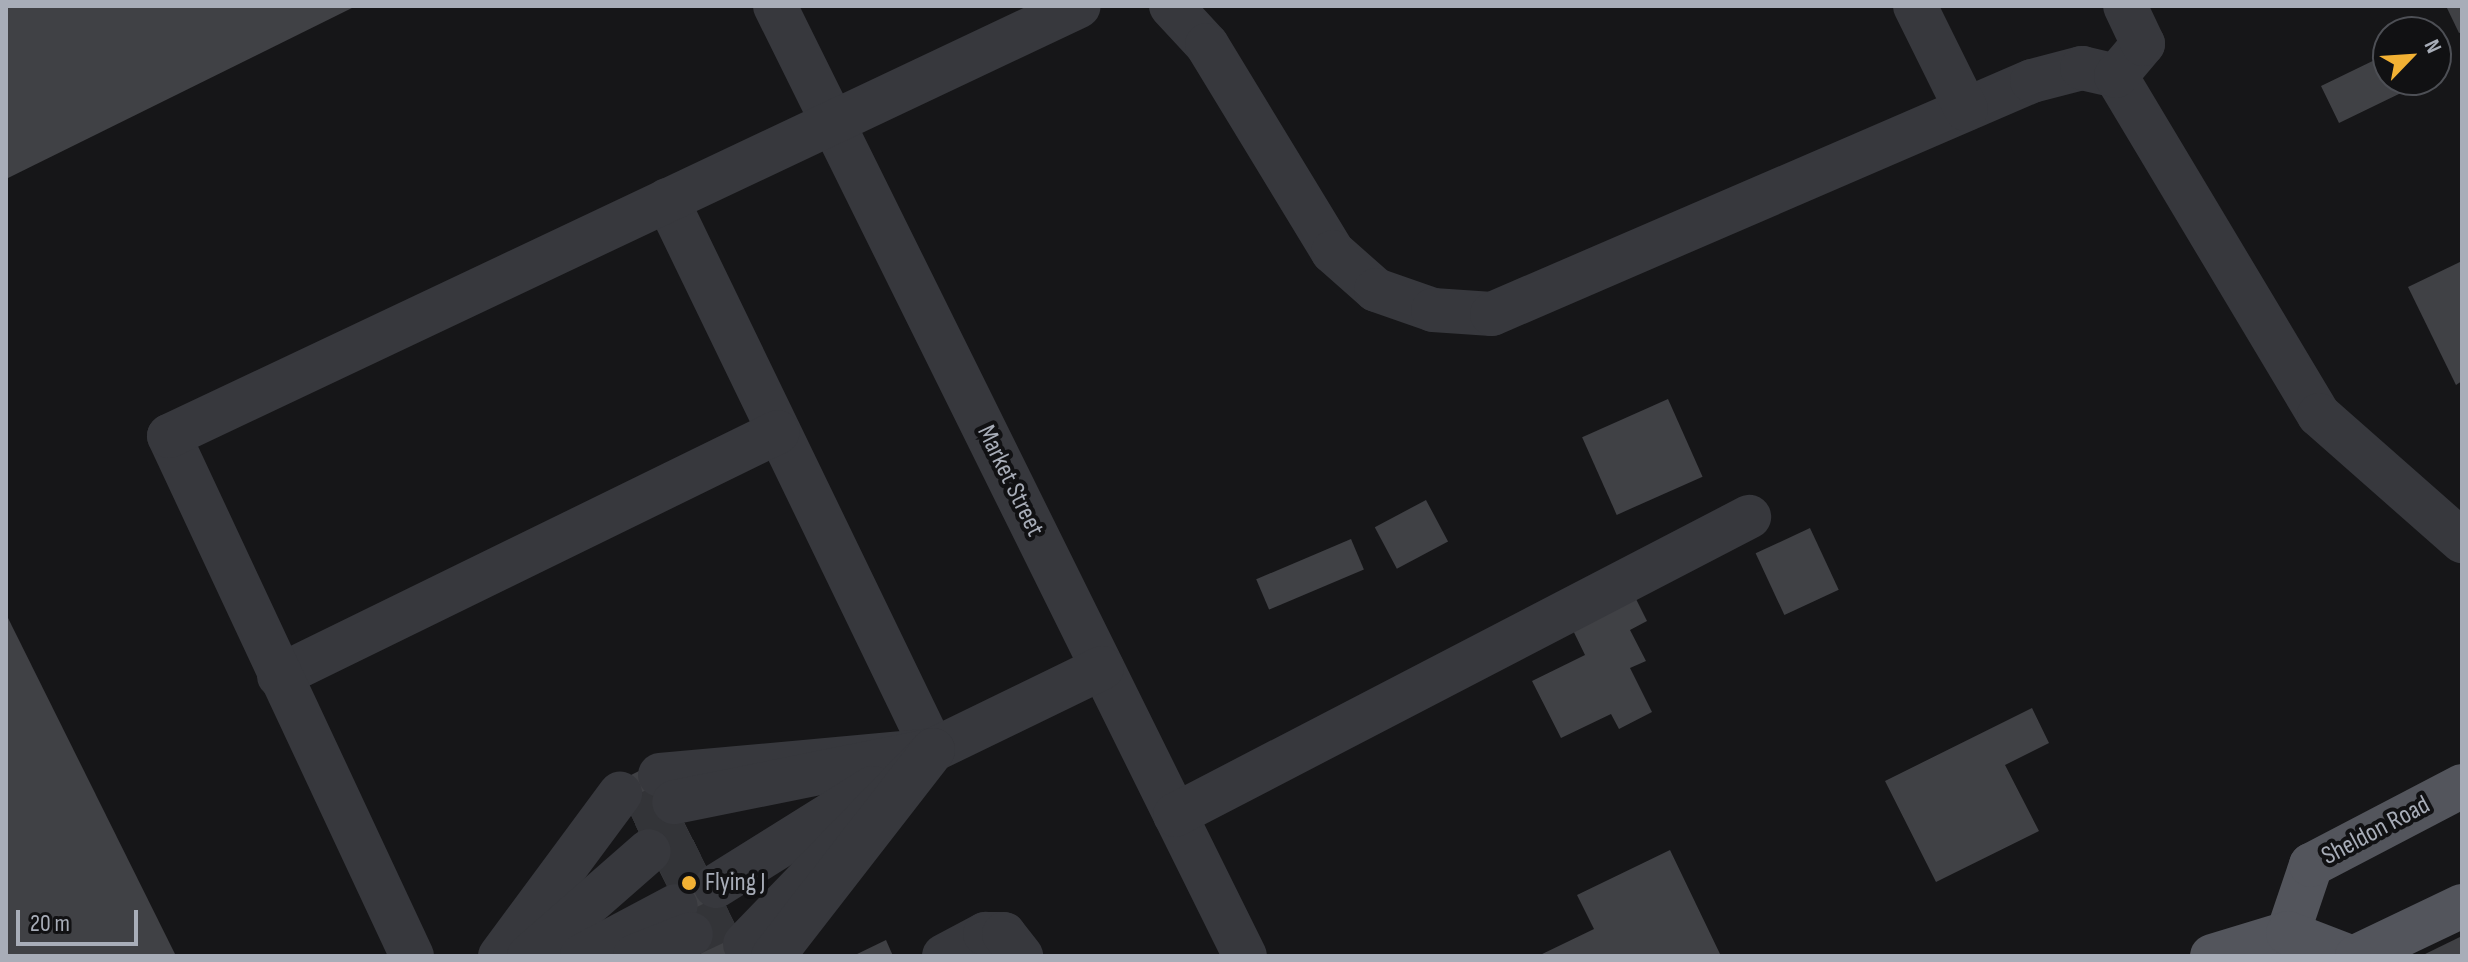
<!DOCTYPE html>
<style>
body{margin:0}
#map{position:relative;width:2468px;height:962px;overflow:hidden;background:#161618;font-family:"Sofia Sans Condensed",sans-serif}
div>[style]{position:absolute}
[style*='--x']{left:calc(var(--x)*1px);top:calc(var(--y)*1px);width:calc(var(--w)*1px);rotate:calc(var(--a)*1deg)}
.building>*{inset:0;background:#404145;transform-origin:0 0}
.minor-tunnel>*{height:44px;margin-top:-22px;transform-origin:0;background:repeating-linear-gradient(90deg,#333438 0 44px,transparent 0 66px)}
.minor>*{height:44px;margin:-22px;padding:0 22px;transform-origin:22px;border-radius:22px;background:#37383d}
.major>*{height:44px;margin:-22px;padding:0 22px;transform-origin:22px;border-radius:22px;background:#53555c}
.dots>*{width:22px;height:22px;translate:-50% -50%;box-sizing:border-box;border:4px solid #111113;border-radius:50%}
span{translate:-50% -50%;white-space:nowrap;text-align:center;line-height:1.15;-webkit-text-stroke:8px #111113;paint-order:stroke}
.street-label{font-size:26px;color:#a8adb8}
.poi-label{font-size:26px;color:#a8adb8}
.left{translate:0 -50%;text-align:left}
.frame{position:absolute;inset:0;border:8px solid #a8adb8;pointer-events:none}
.north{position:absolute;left:2372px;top:16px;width:80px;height:80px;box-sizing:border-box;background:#111113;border:2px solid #4d4f55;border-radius:50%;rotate:65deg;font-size:22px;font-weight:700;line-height:32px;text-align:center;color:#a8adb8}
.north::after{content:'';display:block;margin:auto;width:28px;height:36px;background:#f2b134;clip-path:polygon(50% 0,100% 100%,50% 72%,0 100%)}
.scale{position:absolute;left:16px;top:910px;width:122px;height:36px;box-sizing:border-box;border:4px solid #a8adb8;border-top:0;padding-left:10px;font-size:24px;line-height:28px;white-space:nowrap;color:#a8adb8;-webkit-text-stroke:6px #111113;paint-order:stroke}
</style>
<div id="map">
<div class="building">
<div style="clip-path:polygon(6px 6px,356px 6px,6px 179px)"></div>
<div style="clip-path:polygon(2446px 6px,2462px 6px,2462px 32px,2459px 33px)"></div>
<div style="clip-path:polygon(2385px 55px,2388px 80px,2397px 80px,2403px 92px,2339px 123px,2321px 86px)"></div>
<div style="clip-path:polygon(2462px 261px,2462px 381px,2456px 385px,2408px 287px)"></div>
<div style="left:1668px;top:399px;width:85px;height:94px;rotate:66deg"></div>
<div style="left:1426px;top:500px;width:47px;height:58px;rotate:62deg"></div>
<div style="left:1810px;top:528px;width:68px;height:60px;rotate:65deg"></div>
<div style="left:1351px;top:539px;width:33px;height:103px;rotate:67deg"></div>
<div style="clip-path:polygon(1629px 585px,1647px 621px,1630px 630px,1646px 661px,1630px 668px,1652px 712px,1619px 729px,1611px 714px,1561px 738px,1532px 681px,1585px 655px,1566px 616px)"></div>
<div style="clip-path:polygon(6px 614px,176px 956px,6px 956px)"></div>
<div style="clip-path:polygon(2032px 708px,2049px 743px,2005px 765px,2039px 831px,1936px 882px,1885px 781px)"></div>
<div style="clip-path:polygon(655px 763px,674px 802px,751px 956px,702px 956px,615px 783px)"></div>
<div style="clip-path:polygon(1670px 850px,1721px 956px,1538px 956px,1594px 929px,1577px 895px)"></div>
<div style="clip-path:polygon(2462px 936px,2462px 956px,2421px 956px)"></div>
<div style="clip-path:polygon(886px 940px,893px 956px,853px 956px)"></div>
</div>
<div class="minor-tunnel">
<div style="--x:633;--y:820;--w:45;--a:-23.7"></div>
<div style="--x:649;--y:851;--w:45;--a:-26.6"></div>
<div style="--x:663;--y:878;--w:44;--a:-25.4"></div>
<div style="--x:691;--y:934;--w:44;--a:-25.4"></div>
</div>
<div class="minor">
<div style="--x:775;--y:6;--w:1060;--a:63.68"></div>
<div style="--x:1171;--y:6;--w:53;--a:47.3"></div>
<div style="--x:1207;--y:45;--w:242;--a:58.7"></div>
<div style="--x:1333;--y:252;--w:57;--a:41.5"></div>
<div style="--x:1376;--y:290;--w:60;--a:19.3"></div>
<div style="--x:1433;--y:310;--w:59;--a:3.9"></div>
<div style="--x:1492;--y:314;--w:588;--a:-23.34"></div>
<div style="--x:2032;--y:81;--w:52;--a:-14.6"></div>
<div style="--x:2082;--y:68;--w:35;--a:13"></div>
<div style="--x:2116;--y:76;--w:395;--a:59.1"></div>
<div style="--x:2319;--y:415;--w:191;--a:41.4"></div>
<div style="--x:1915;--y:6;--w:115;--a:63.7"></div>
<div style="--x:2116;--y:76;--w:42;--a:-49.8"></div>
<div style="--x:2143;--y:44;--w:42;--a:-115.3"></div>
<div style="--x:667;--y:200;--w:611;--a:64.19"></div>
<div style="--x:933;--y:750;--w:188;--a:-25.9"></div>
<div style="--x:279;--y:676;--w:555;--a:-26.06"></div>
<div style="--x:660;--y:775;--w:274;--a:-5.2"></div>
<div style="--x:933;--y:750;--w:264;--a:168.6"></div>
<div style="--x:1175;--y:815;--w:647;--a:-27.44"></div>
<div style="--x:716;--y:886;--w:185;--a:-32"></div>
<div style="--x:745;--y:944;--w:270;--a:-45.9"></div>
<div style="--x:933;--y:750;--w:261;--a:127.8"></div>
<div style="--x:412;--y:956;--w:574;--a:-115.05"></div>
<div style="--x:169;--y:436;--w:1006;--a:-25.29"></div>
<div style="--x:500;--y:956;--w:202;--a:-53.5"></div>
<div style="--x:529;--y:956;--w:159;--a:-41.2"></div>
<div style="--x:582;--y:956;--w:106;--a:-28"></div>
<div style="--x:635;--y:956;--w:60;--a:-21.4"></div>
<div style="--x:944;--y:956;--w:47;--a:-28.2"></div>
<div style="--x:985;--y:934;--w:19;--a:0"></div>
<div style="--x:1004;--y:934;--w:28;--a:52"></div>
</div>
<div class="major">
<div style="--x:2288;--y:933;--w:72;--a:-71.3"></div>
<div style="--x:2311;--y:865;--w:170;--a:-27.6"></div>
<div style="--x:2212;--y:956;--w:79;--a:-16.8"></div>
<div style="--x:2288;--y:933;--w:64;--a:21"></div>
<div style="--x:2357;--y:956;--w:116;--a:-25.5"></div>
</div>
<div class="dots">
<div style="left:689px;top:883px;background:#f2b134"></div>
</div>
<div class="street-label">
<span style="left:1010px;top:481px;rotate:64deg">Market Street</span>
<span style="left:2376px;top:831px;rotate:-28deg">Sheldon Road</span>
</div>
<div class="poi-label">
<span class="left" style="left:705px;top:883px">Flying J</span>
</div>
<div class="frame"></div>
<div class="north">N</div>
<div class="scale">20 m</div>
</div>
